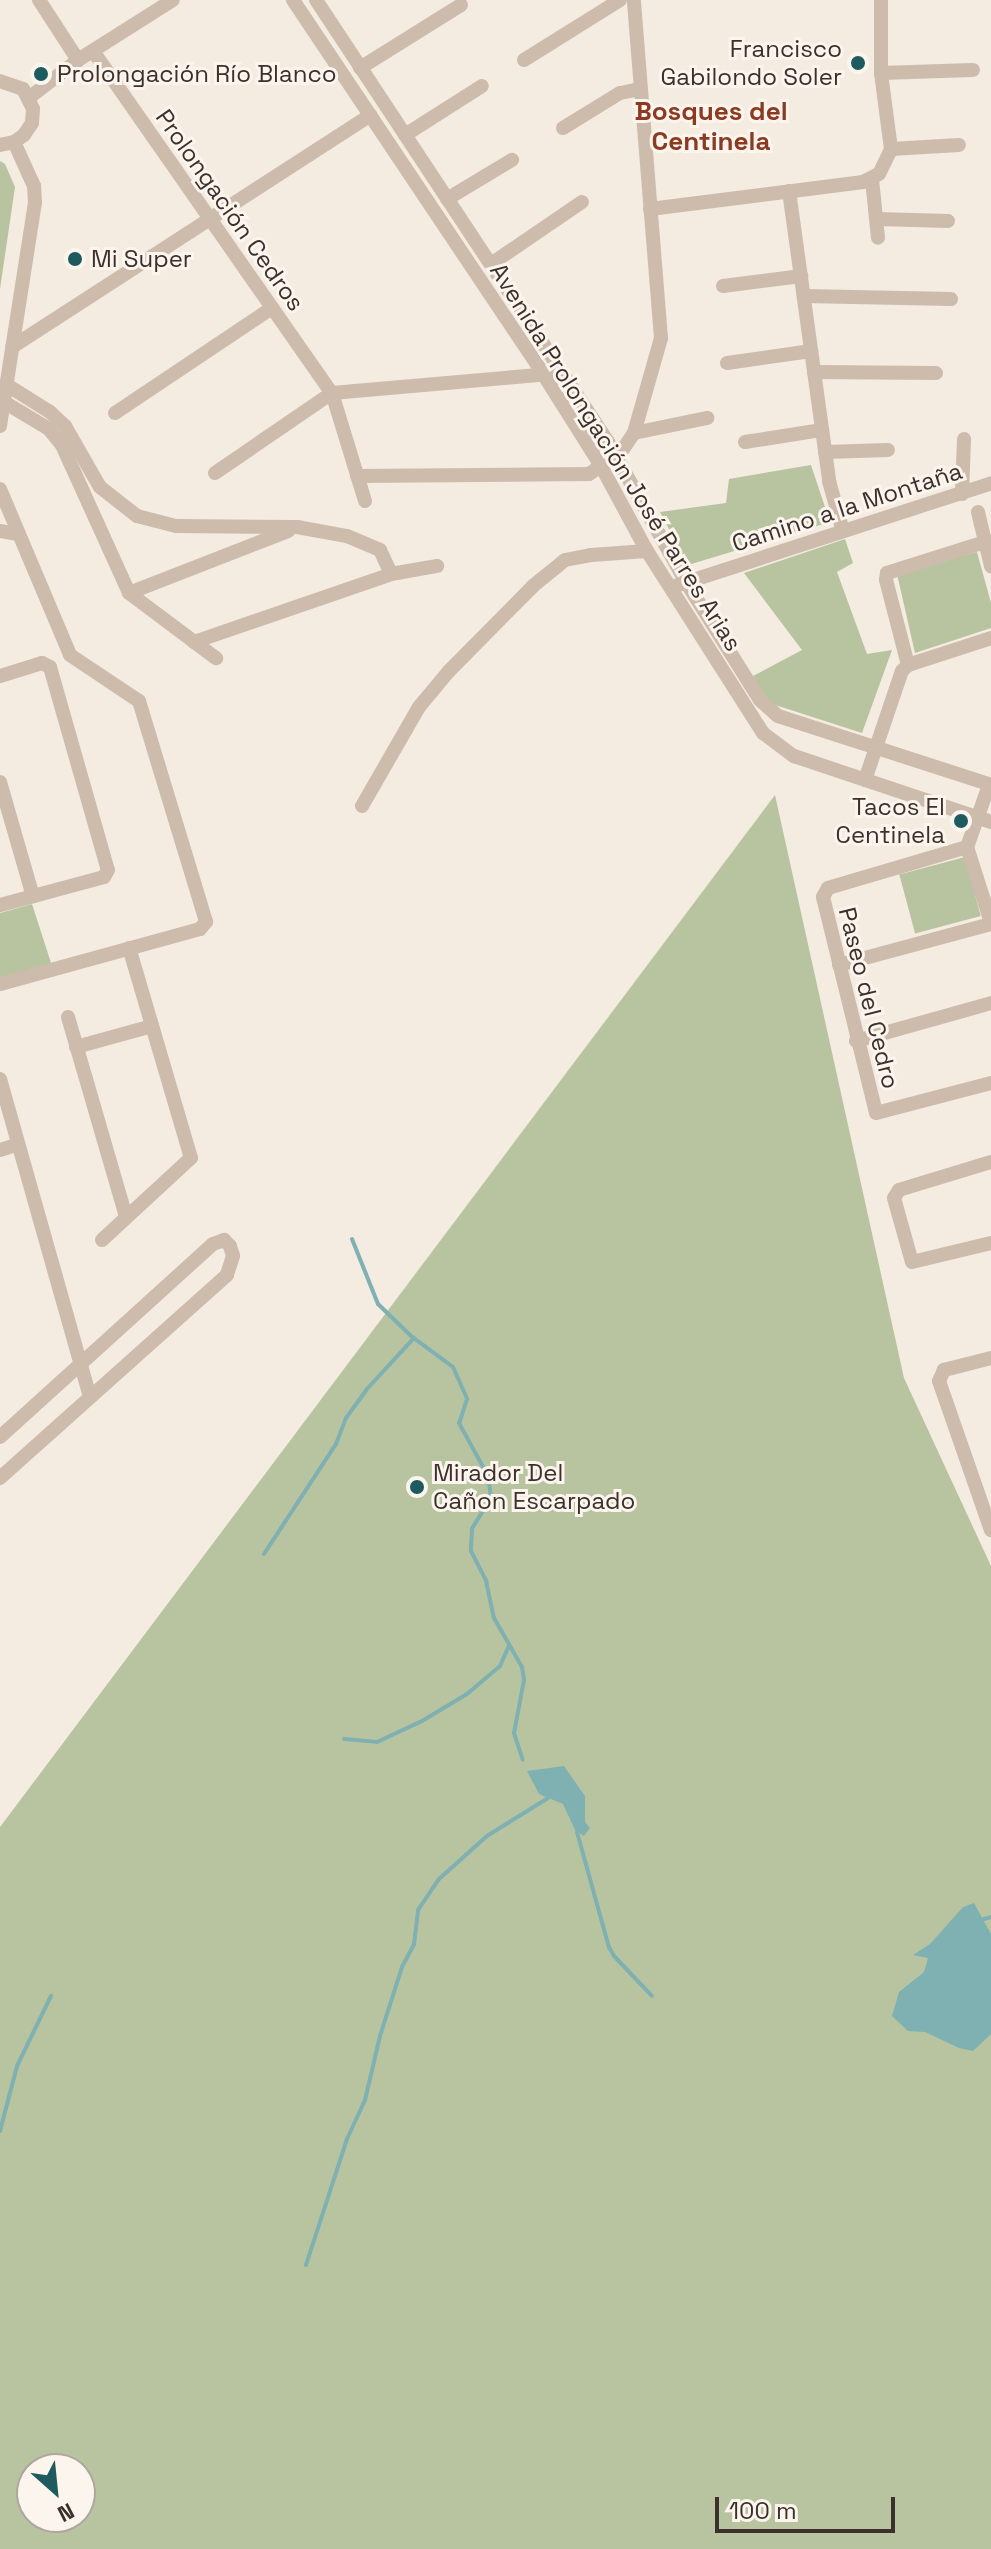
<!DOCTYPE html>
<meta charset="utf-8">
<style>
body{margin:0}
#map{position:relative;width:991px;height:2549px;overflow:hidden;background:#f4ebe1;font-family:"Space Grotesk",sans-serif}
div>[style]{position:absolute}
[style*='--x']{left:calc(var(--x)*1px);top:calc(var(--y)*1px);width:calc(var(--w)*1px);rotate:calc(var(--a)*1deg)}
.green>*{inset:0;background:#b8c4a0;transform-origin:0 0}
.water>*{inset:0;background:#7fb0b2}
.stream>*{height:4px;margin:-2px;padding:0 2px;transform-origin:2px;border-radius:2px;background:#7fb0b2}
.minor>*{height:14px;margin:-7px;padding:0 7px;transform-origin:7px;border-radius:7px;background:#cdbbac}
.dots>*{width:22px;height:22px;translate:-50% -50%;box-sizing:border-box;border:4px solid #fbf5ee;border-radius:50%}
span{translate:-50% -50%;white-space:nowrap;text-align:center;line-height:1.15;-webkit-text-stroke:6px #fbf5ee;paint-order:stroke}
.poi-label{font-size:24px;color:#3b302b}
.right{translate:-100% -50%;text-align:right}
.left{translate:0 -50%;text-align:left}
.street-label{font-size:24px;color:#3b302b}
.neighbourhood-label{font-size:26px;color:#8c3b22;font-weight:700}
.north{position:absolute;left:16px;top:2453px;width:80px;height:80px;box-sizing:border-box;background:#fbf5ee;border:2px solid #aea6a0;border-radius:50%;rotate:153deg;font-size:22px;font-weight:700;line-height:32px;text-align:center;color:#3b302b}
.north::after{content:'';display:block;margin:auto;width:28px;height:36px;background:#1f5a5e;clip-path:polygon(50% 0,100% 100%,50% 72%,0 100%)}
.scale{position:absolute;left:715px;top:2497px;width:180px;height:36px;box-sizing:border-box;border:4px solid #3b302b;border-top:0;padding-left:10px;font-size:24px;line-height:28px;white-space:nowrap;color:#3b302b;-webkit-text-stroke:6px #fbf5ee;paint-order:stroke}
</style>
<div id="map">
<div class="green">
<div style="clip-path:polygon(0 161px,5px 164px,15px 187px,0 289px)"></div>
<div style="clip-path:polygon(811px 465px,830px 522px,688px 565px,660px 512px,726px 503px,729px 479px)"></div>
<div style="clip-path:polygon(845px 539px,853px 563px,837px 572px,867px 654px,892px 650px,862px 733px,766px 702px,753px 676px,802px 650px,744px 573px)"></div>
<div style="clip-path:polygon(977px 552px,991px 603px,991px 628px,915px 653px,897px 574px)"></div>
<div style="clip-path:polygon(evenodd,775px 795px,904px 1378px,991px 1566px,991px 2549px,0 2549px,0 1827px,775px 795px,32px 2469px,80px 2469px,80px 2517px,32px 2517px,32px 2469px)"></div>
<div style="left:965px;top:857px;width:61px;height:68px;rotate:75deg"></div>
<div style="clip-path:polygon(32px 904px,52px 966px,0 981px,0 913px)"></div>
</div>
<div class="water">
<div style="clip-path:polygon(564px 1766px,585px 1796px,585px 1822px,590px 1828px,584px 1836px,575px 1830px,563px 1804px,539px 1794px,527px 1771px)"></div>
<div style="clip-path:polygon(974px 1903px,991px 1934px,991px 2034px,973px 2051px,959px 2048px,925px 2032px,908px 2031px,892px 2016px,899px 1992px,924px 1972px,928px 1958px,913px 1955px,930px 1944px,963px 1907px)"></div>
</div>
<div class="stream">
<div style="--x:352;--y:1239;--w:70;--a:68.2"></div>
<div style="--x:378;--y:1304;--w:46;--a:44.1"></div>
<div style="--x:411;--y:1336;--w:52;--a:36.4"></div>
<div style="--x:453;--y:1367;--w:35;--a:66"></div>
<div style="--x:467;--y:1399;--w:25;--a:108"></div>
<div style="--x:459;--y:1423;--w:60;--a:61.3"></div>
<div style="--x:488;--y:1476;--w:22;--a:82"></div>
<div style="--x:491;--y:1498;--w:36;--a:122"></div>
<div style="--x:472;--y:1529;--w:22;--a:93"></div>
<div style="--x:471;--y:1551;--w:34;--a:63"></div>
<div style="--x:486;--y:1581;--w:38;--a:78"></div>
<div style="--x:494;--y:1618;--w:56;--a:60.3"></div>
<div style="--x:522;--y:1667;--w:13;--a:81"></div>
<div style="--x:524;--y:1680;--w:54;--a:100.7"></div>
<div style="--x:514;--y:1733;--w:28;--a:72"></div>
<div style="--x:264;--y:1554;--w:131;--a:-56.8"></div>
<div style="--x:336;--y:1444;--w:28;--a:-69"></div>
<div style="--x:346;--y:1418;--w:34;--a:-54"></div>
<div style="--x:366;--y:1390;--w:71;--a:-47.3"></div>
<div style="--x:344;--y:1739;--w:33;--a:5"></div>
<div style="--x:377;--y:1742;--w:50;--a:-25"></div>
<div style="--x:422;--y:1721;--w:52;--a:-31"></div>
<div style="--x:467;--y:1694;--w:43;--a:-40.3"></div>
<div style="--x:500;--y:1666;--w:22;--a:-66"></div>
<div style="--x:577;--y:1832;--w:119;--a:74.5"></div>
<div style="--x:609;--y:1947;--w:10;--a:61"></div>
<div style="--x:614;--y:1956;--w:55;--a:46.5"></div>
<div style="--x:984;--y:1919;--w:7;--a:-16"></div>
<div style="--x:0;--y:2131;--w:67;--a:-75.3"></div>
<div style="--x:17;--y:2066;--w:78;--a:-64.1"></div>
<div style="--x:306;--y:2265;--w:133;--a:-72"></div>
<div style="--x:347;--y:2139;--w:43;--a:-65.2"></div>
<div style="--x:365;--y:2100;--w:66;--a:-76.8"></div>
<div style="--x:380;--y:2036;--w:72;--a:-72.3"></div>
<div style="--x:402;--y:1967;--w:26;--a:-62"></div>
<div style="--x:414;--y:1944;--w:34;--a:-83"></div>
<div style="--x:418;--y:1910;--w:37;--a:-56"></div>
<div style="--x:439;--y:1879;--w:64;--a:-41.9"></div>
<div style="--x:487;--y:1836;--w:72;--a:-31.9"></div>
</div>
<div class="minor">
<div style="--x:39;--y:0;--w:72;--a:57"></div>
<div style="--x:293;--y:0;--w:453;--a:56.2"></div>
<div style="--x:545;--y:377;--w:105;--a:57.8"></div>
<div style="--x:601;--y:466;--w:97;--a:61.6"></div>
<div style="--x:647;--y:551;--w:216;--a:57.5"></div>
<div style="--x:763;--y:733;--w:39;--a:37"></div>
<div style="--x:794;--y:756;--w:208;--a:18.5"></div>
<div style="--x:316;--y:0;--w:530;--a:56.55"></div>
<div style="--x:608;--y:442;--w:160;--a:60.9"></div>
<div style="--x:686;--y:582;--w:139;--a:57.9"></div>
<div style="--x:760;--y:700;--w:24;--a:42"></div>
<div style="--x:778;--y:716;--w:224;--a:17.9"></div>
<div style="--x:93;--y:51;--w:417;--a:55.1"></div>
<div style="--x:332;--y:393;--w:113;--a:73"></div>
<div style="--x:524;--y:60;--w:113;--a:-32"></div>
<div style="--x:360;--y:68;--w:119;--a:-32"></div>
<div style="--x:881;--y:73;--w:92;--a:-1.9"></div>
<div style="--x:0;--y:81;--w:24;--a:19"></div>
<div style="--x:23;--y:89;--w:22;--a:63"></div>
<div style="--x:33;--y:109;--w:14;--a:94"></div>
<div style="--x:32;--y:123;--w:14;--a:124"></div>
<div style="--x:24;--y:135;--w:12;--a:145"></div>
<div style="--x:14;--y:142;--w:14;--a:168"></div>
<div style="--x:30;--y:97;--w:61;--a:-37.6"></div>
<div style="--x:78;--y:60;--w:112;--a:-32.3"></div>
<div style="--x:563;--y:128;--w:67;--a:-31.6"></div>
<div style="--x:620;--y:93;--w:21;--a:-11"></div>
<div style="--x:405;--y:135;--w:91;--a:-32.5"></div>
<div style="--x:891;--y:149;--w:68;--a:-3.4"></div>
<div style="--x:872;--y:179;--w:59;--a:84.2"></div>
<div style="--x:789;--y:191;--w:293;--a:82.1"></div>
<div style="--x:829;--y:481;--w:52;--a:74.4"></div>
<div style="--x:447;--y:199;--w:76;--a:-31"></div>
<div style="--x:650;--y:209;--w:215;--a:-7.2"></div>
<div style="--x:863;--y:182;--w:18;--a:-27"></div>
<div style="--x:879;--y:174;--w:28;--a:-64"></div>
<div style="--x:891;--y:149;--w:77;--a:-97.5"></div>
<div style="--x:881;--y:73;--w:73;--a:-90"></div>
<div style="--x:877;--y:219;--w:71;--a:1.6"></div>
<div style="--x:491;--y:264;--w:110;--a:-34.3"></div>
<div style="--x:723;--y:286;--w:79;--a:-7.3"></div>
<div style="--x:804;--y:296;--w:147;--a:1.2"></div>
<div style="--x:12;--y:347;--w:427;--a:-32.9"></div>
<div style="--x:727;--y:363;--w:85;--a:-8.1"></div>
<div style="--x:814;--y:372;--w:122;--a:0.5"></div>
<div style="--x:7;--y:385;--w:51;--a:32.1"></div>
<div style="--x:50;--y:412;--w:21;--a:43"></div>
<div style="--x:65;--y:426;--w:70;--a:60.2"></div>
<div style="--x:100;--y:487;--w:47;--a:38.1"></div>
<div style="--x:137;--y:516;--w:40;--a:14.4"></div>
<div style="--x:176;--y:526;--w:121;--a:0.5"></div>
<div style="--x:297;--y:527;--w:51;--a:10.2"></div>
<div style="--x:347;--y:536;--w:36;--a:23"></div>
<div style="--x:380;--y:550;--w:26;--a:65"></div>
<div style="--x:4;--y:402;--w:52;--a:31"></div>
<div style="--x:49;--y:429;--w:21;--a:51"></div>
<div style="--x:62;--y:445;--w:162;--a:65.6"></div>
<div style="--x:129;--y:593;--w:109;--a:36.8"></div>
<div style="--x:115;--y:413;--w:189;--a:-33.8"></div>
<div style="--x:0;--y:426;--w:226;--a:-81.1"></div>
<div style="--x:35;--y:203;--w:17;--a:-93"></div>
<div style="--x:34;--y:186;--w:48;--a:-114.4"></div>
<div style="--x:634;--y:433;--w:75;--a:-11.6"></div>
<div style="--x:745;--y:442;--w:78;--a:-8.9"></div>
<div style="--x:825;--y:452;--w:63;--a:-1.8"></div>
<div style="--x:617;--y:458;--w:30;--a:-56"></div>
<div style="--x:634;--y:433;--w:99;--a:-74.1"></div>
<div style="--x:661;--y:338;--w:339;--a:-94.6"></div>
<div style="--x:215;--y:473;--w:142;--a:-34.4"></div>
<div style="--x:332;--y:393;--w:218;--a:-5"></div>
<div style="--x:357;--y:476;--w:232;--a:-0.5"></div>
<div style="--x:589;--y:474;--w:14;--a:-34"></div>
<div style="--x:0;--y:489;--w:180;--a:67.1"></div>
<div style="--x:70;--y:655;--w:83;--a:33.7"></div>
<div style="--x:139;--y:701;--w:231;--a:73.1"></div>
<div style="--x:206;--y:922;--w:9;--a:131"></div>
<div style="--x:200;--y:929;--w:207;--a:164.6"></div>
<div style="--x:962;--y:494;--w:55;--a:-87.9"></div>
<div style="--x:978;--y:512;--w:56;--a:76.5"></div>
<div style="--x:0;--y:531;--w:17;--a:10"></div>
<div style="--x:678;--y:585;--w:329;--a:-18"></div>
<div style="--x:129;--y:593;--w:171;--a:-21.3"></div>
<div style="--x:194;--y:642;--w:208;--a:-19"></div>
<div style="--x:391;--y:574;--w:47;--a:-9.9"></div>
<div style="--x:908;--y:665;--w:88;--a:-104.5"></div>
<div style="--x:886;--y:580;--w:7;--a:-82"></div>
<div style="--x:887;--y:573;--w:103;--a:-17.6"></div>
<div style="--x:0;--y:676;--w:44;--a:-17.2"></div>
<div style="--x:42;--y:663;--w:9;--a:27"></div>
<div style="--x:50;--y:667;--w:211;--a:74.1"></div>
<div style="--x:108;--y:870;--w:8;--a:120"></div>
<div style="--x:104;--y:877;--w:108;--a:164.9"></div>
<div style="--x:865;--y:780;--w:115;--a:-71.3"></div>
<div style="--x:902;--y:671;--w:8;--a:-45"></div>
<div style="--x:908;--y:665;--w:87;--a:-18"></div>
<div style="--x:0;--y:782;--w:119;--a:73.9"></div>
<div style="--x:989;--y:785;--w:66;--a:109.5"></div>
<div style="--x:967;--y:847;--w:79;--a:72.3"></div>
<div style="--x:362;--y:806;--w:114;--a:-60.1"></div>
<div style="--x:419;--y:707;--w:47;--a:-50.2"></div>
<div style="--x:449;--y:671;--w:120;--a:-45.3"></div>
<div style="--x:533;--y:586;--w:41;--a:-39.1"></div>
<div style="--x:565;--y:560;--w:26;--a:-11"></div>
<div style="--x:591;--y:555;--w:56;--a:-4.1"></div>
<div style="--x:967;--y:847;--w:145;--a:163.6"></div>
<div style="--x:828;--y:888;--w:10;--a:119"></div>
<div style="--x:823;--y:897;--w:222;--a:76.2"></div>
<div style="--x:876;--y:1113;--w:119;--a:-14.6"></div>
<div style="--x:839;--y:965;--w:157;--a:-15.1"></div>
<div style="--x:68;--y:1017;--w:207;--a:73.8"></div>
<div style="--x:856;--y:1041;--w:140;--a:-15.7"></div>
<div style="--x:76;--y:1047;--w:79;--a:-15.4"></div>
<div style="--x:0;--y:1079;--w:330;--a:74.2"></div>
<div style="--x:0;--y:1150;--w:19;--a:-18"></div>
<div style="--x:991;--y:1162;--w:96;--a:163.1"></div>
<div style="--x:899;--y:1190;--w:9;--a:122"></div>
<div style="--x:894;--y:1198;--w:66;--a:74.3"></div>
<div style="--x:912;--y:1262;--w:81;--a:-13.5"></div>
<div style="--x:102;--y:1240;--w:121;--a:-42.7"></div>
<div style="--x:191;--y:1158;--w:219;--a:-106.4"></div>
<div style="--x:991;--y:1358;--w:49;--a:165.7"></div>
<div style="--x:944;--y:1370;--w:12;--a:114"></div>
<div style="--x:939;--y:1381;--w:158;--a:70.8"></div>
<div style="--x:0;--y:1437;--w:287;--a:-42.2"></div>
<div style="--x:213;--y:1244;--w:12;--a:-20"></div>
<div style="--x:224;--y:1240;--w:8;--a:45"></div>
<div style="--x:230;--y:1246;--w:10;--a:73"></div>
<div style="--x:233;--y:1256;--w:20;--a:108"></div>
<div style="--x:227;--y:1275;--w:305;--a:138.2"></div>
</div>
<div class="dots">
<div style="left:858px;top:63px;background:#1f5a5e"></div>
<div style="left:41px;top:74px;background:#1f5a5e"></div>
<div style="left:75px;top:259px;background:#1f5a5e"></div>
<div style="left:961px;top:821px;background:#1f5a5e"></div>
<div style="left:417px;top:1487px;background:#1f5a5e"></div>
</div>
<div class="poi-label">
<span class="right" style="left:842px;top:63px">Francisco<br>Gabilondo Soler</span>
<span class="left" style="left:57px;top:74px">Prolongación Río Blanco</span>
<span class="left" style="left:91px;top:259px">Mi Super</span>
<span class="right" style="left:945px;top:821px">Tacos El<br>Centinela</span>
<span class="left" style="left:433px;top:1487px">Mirador Del<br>Cañon Escarpado</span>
</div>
<div class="street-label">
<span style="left:230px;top:210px;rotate:55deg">Prolongación Cedros</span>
<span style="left:616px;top:457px;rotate:58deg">Avenida Prolongación José Parres Arias</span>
<span style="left:847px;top:507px;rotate:-18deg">Camino a la Montaña</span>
<span style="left:869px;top:998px;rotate:76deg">Paseo del Cedro</span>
</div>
<div class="neighbourhood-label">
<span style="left:711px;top:127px">Bosques del<br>Centinela</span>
</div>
<div class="north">N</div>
<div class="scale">100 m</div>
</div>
